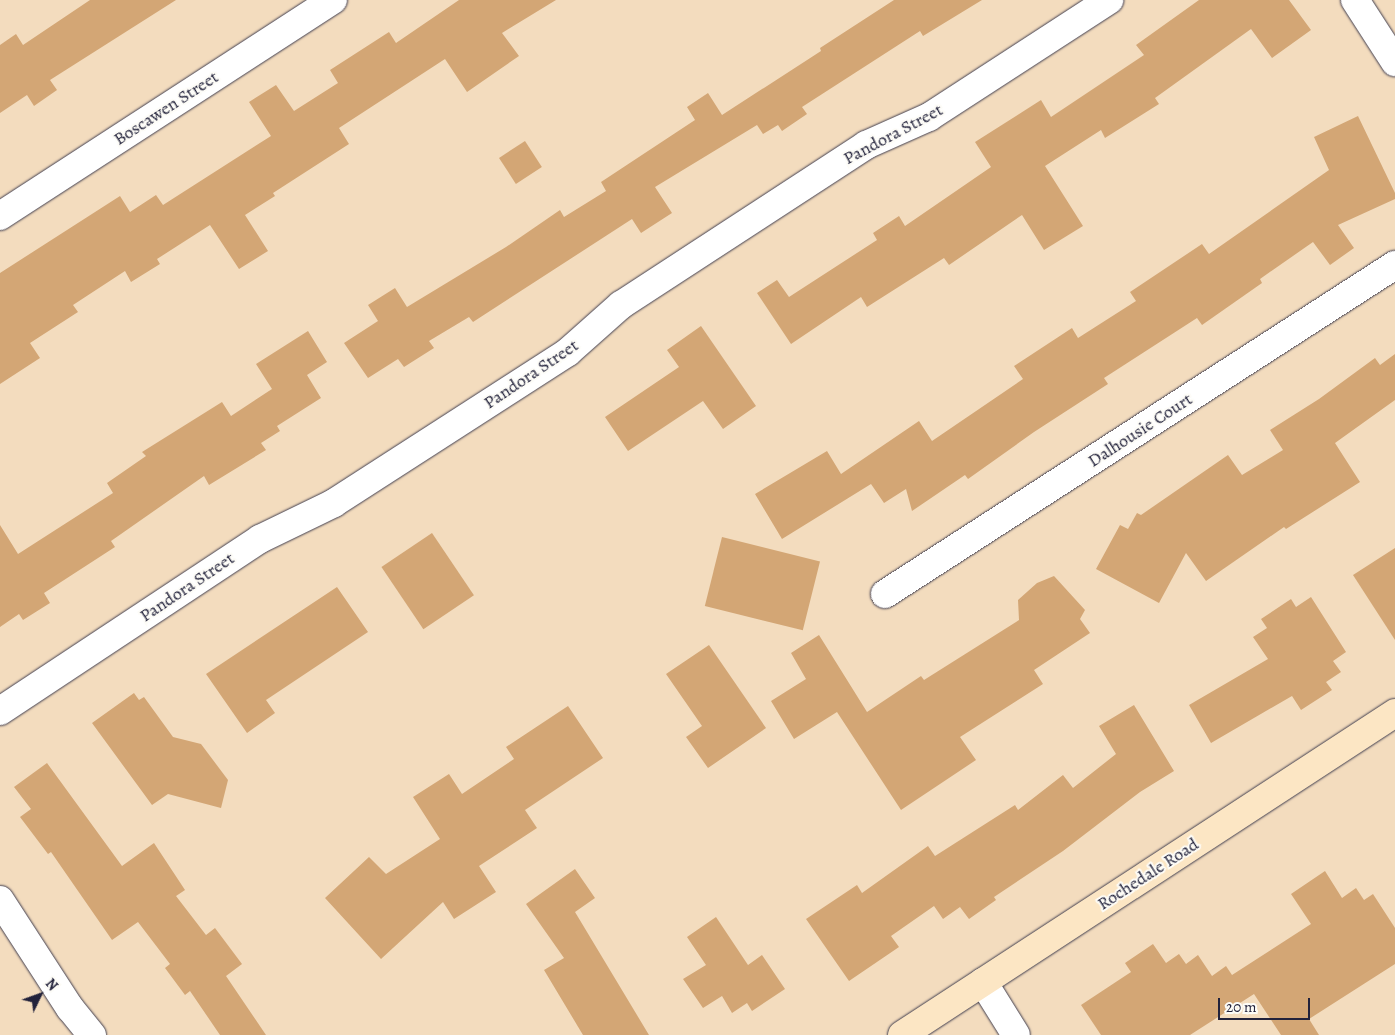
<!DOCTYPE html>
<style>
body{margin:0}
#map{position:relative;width:1395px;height:1035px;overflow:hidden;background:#f3dcbe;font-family:Alegreya,serif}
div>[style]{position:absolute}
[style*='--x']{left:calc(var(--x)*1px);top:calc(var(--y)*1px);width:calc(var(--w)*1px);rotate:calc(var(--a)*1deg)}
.building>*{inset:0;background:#d3a675;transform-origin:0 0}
.roads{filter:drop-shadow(0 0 1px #413e4f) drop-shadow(0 0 1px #413e4f)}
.minor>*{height:28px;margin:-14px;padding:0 14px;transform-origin:14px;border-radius:14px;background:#fff}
.secondary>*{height:28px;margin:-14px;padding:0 14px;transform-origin:14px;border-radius:14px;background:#fce6c4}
span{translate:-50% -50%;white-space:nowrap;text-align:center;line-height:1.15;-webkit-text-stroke:4px #fdfcf7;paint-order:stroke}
.street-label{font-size:18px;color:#22223b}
.north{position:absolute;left:15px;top:970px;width:50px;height:50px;-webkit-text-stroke:4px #fdfcf7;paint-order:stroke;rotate:48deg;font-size:14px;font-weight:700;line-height:20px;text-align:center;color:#22223b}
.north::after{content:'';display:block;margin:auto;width:18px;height:22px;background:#22223b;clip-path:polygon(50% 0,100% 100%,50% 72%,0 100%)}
.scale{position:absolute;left:1218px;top:998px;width:92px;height:22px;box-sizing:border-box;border:2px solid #22223b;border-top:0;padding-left:6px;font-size:15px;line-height:18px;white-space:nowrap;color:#22223b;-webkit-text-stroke:4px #fdfcf7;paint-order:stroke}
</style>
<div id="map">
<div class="building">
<div style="clip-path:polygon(90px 0,176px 0,50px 80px,57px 90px,34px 106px,27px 95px,0 113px,0 45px,16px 34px,23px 45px)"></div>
<div style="clip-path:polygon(459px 0,556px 0,502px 33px,519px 56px,467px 92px,445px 59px,339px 128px,349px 144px,273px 193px,275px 196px,245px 215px,268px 251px,239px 269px,210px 225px,157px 259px,160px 264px,131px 282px,125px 271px,73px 305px,78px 312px,30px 343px,40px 358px,0 384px,0 273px,120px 196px,130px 212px,156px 195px,163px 205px,271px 136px,249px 102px,276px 85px,294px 111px,338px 83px,330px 70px,389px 32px,396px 43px)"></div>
<div style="clip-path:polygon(894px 0,982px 0,923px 36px,920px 31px,802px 107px,807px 114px,782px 131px,778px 125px,763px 134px,757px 125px,655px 187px,672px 213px,641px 233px,632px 219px,473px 322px,469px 317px,429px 341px,434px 348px,404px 367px,398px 359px,368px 378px,344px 343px,378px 321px,368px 305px,395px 288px,407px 307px,506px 247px,560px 210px,564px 217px,606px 191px,601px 182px,695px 120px,687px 107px,708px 93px,722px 115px,821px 51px,820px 48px)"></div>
<div style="clip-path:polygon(1199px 0,1289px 0,1311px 30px,1272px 58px,1251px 29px,1155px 98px,1159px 104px,1105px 138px,1101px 130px,1045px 166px,1083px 226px,1044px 250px,1022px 215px,949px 265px,944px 258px,867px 307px,861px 297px,791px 344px,757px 293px,777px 280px,789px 297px,877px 240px,873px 233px,899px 216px,905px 226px,991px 167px,975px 142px,1041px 100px,1051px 117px,1144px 55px,1136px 45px)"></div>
<div style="clip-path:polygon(1358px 116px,1395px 193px,1395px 199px,1338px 225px,1354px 248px,1330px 265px,1313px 242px,1260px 279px,1262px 283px,1202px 325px,1197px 318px,1104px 378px,1108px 384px,1034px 432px,968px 479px,965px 475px,912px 511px,906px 489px,884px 503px,871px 484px,782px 539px,755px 494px,827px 451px,841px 474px,919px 421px,932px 441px,1023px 379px,1014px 366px,1072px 328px,1078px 338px,1136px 301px,1130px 292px,1202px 244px,1209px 254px,1329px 170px,1314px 137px)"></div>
<div style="left:525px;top:141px;width:31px;height:31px;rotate:57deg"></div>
<div style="clip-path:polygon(701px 326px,756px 406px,723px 429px,703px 401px,628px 451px,605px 417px,679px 367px,667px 350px)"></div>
<div style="clip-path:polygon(308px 331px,327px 362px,307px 375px,321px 398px,277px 426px,280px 431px,261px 443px,266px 450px,209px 485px,204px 476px,111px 541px,115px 547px,44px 593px,50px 603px,23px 620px,19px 614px,0 627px,0 525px,18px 554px,113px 493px,107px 483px,146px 456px,142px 452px,222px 402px,231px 416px,272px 389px,256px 364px)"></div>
<div style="clip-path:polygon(1395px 354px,1395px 400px,1335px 443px,1360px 482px,1286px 529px,1284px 527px,1206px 581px,1186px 553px,1159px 603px,1096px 569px,1120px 525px,1128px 529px,1137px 513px,1141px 515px,1228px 455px,1242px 475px,1283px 450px,1270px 430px,1319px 399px,1375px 358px,1380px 365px)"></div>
<div style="left:432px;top:533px;width:75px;height:61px;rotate:56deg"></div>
<div style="left:722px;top:537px;width:101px;height:71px;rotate:14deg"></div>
<div style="clip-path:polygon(1395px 548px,1395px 640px,1353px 575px)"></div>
<div style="clip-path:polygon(1054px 576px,1085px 610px,1080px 619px,1090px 633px,1034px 670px,1043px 684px,960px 737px,976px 760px,901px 810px,837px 712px,794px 739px,771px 701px,806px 679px,791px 653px,819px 635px,867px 712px,921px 676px,924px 680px,1019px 620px,1018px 600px,1037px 583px)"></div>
<div style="clip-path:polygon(337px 587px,368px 632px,266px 700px,275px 713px,247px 733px,206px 674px)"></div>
<div style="clip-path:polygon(1311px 597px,1346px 652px,1333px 661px,1341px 672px,1326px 682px,1332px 690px,1301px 710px,1292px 696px,1211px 743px,1189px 705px,1268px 659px,1253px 637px,1267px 628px,1261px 619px,1291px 599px,1296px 607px)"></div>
<div style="clip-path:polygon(709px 645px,766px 728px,708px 768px,686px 737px,702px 726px,666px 674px)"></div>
<div style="clip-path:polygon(134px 693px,139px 700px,144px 697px,173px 737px,201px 744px,228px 780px,221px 808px,168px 794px,152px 805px,92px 723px)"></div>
<div style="clip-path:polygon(1134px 705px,1174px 771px,1140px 792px,1063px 851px,994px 897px,996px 900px,969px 919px,960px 907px,943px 919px,934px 906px,891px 936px,899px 947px,849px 981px,806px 919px,857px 885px,862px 893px,928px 846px,935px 856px,1015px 805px,1018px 810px,1063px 775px,1073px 788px,1116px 754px,1099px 726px)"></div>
<div style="clip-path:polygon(568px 706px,603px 758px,525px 810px,537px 828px,479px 866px,496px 892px,454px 919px,443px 902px,381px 959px,325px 898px,369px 857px,386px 874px,440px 839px,413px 797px,449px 774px,462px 794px,514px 759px,506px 747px)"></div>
<div style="clip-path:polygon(47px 763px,122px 866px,154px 843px,185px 890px,176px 896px,206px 935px,215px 928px,242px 964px,226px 976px,266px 1035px,220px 1035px,190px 991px,185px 995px,165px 968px,170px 964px,138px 922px,112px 940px,51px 852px,48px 854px,20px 817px,31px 809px,14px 787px)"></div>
<div style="clip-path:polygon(575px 869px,595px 898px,575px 912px,649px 1035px,583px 1035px,544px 970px,564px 958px,526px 904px)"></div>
<div style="clip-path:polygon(1325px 871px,1342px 898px,1356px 888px,1364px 900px,1373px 894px,1395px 928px,1395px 964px,1309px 1019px,1319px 1035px,1281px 1035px,1254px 994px,1190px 1035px,1101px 1035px,1081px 1005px,1131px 972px,1125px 963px,1153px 944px,1166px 963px,1179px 954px,1186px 964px,1198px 955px,1212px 976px,1226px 966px,1232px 975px,1311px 924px,1291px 894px)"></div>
<div style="clip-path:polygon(716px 917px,748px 965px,762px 955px,785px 989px,752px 1011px,747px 1003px,732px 1013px,722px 996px,703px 1008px,683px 979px,706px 965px,687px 937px)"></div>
</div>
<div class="roads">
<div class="minor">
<div style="--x:1355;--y:0;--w:74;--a:57.2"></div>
<div style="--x:0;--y:216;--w:397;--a:-33"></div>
<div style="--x:885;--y:594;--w:607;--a:-32.83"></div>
<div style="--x:0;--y:711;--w:312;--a:-33.5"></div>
<div style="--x:260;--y:539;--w:82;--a:-25.9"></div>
<div style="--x:334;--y:503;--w:278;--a:-32.8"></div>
<div style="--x:568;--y:352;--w:71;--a:-41.6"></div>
<div style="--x:621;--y:305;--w:293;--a:-33.1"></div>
<div style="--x:866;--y:145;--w:69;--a:-24"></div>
<div style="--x:929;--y:117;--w:215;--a:-33"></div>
<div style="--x:0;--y:900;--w:129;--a:57.1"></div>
<div style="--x:70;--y:1008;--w:35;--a:51"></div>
<div style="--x:983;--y:982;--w:62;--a:58.1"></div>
</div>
<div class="secondary">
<div style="--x:902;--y:1035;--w:589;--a:-33.15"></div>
</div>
</div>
<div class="street-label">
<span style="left:166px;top:108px;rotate:-33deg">Boscawen Street</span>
<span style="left:893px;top:134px;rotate:-28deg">Pandora Street</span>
<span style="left:531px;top:374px;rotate:-34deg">Pandora Street</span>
<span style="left:1140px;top:430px;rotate:-33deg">Dalhousie Court</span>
<span style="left:187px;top:587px;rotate:-34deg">Pandora Street</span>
<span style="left:1148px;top:874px;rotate:-33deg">Rochedale Road</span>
</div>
<div class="north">N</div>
<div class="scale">20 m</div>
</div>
